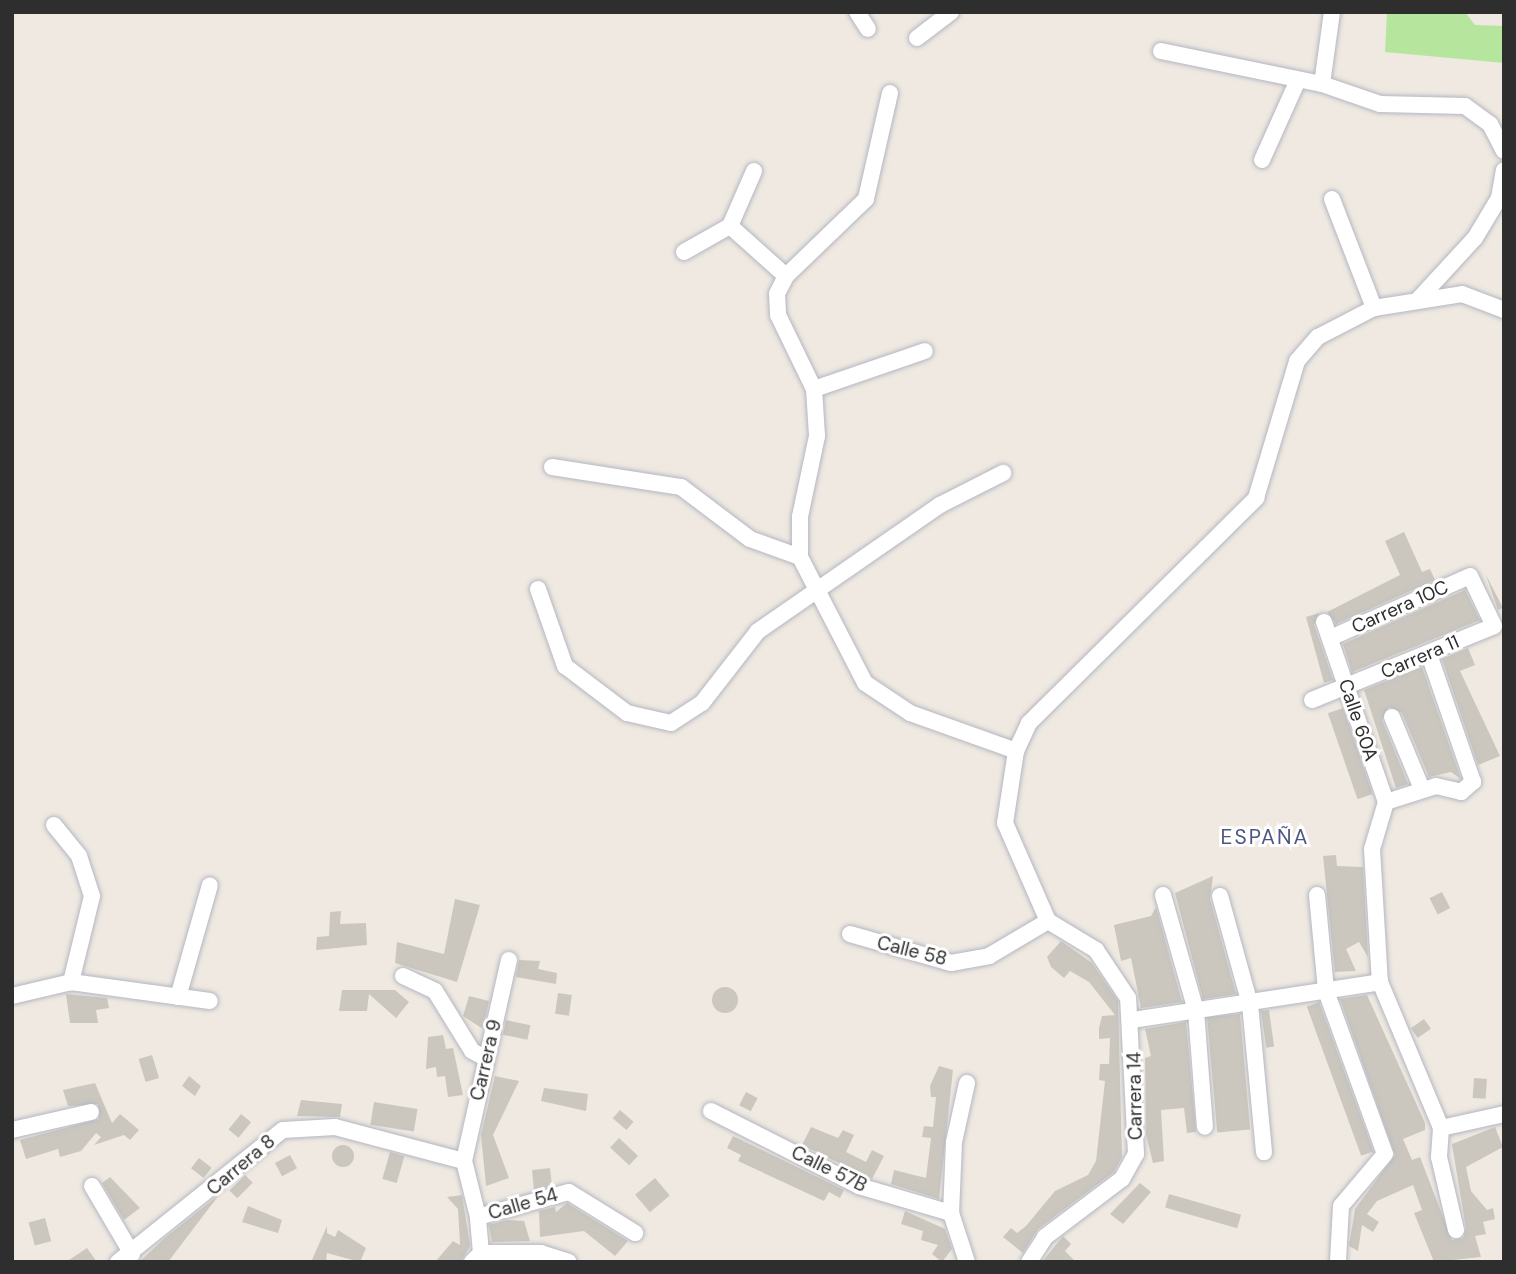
<!DOCTYPE html>
<meta charset="utf-8">
<style>
body{margin:0}
#map{position:relative;width:1516px;height:1274px;overflow:hidden;background:#efe9e1;font-family:"DM Sans",sans-serif}
div>[style]{position:absolute}
[style*='--x']{left:calc(var(--x)*1px);top:calc(var(--y)*1px);width:calc(var(--w)*1px);rotate:calc(var(--a)*1deg)}
.green>*{inset:0;background:#b6e59e}
.building>*{inset:0;background:#cbc7bf;transform-origin:0 0}
.round{border-radius:50%}
.roads{filter:drop-shadow(0 0 2px #b4b7c1) drop-shadow(0 0 2px #b4b7c1)}
.minor>*{height:16px;margin:-8px;padding:0 8px;transform-origin:8px;border-radius:8px;background:#fff}
span{translate:-50% -50%;white-space:nowrap;text-align:center;line-height:1.15;-webkit-text-stroke:6px #fff;paint-order:stroke}
.street-label{font-size:19px;color:#2e2e2e}
.neighbourhood-label{font-size:21px;color:#4d5680;letter-spacing:2px}
.frame{position:absolute;inset:0;border:14px solid #2e2e2e;pointer-events:none}
</style>
<div id="map">
<div class="green">
<div style="clip-path:polygon(1387px 12px,1465px 12px,1475px 25px,1504px 26px,1504px 63px,1385px 52px)"></div>
</div>
<div class="building">
<div style="clip-path:polygon(1404px 532px,1422px 572px,1430px 569px,1435px 580px,1336px 624px,1327px 612px,1400px 575px,1385px 541px)"></div>
<div style="clip-path:polygon(1486px 575px,1503px 608px,1498px 610px)"></div>
<div style="clip-path:polygon(1465px 590px,1480px 620px,1352px 672px,1343px 644px)"></div>
<div style="clip-path:polygon(1319px 613px,1314px 625px,1333px 680px,1324px 683px,1306px 617px)"></div>
<div style="clip-path:polygon(1468px 648px,1475px 665px,1460px 671px,1500px 756px,1478px 765px,1442px 659px)"></div>
<div style="clip-path:polygon(1422px 667px,1461px 779px,1451px 772px,1429px 777px,1402px 713px,1389px 707px,1382px 720px,1408px 784px,1396px 788px,1364px 690px)"></div>
<div style="left:1343px;top:708px;width:91px;height:16px;rotate:71deg"></div>
<div style="clip-path:polygon(1336px 855px,1337px 866px,1363px 867px,1368px 957px,1359px 942px,1346px 949px,1356px 971px,1335px 972px,1323px 856px)"></div>
<div style="clip-path:polygon(1213px 876px,1210px 899px,1236px 994px,1203px 999px,1175px 893px)"></div>
<div style="left:1442px;top:892px;width:18px;height:14px;rotate:63deg"></div>
<div style="clip-path:polygon(455px 899px,480px 905px,457px 982px,395px 963px,397px 942px,444px 954px)"></div>
<div style="clip-path:polygon(1156px 907px,1182px 1002px,1141px 1008px,1131px 958px,1121px 961px,1114px 925px,1151px 916px)"></div>
<div style="clip-path:polygon(341px 911px,340px 924px,366px 923px,367px 945px,316px 950px,317px 937px,329px 936px,330px 912px)"></div>
<div style="clip-path:polygon(1061px 941px,1092px 963px,1118px 1001px,1122px 1157px,1114px 1172px,1038px 1229px,1023px 1253px,1003px 1237px,1011px 1228px,1017px 1233px,1026px 1226px,1055px 1191px,1088px 1175px,1096px 1161px,1105px 1081px,1099px 1080px,1100px 1064px,1109px 1064px,1110px 1038px,1099px 1039px,1099px 1028px,1102px 1016px,1115px 1015px,1089px 982px,1070px 971px,1064px 978px,1051px 967px,1047px 957px)"></div>
<div style="clip-path:polygon(519px 960px,540px 961px,538px 969px,557px 973px,556px 984px,516px 977px)"></div>
<div class="round" style="left:712px;top:987px;width:26px;height:26px"></div>
<div style="clip-path:polygon(342px 990px,395px 990px,409px 1002px,396px 1018px,369px 994px,367px 1011px,339px 1011px)"></div>
<div style="left:558px;top:993px;width:14px;height:21px;rotate:8deg"></div>
<div style="clip-path:polygon(66px 994px,107px 998px,109px 1008px,96px 1010px,98px 1023px,70px 1023px)"></div>
<div style="clip-path:polygon(1367px 995px,1425px 1123px,1425px 1130px,1403px 1139px,1412px 1160px,1420px 1157px,1452px 1240px,1463px 1238px,1466px 1228px,1451px 1139px,1452px 1144px,1495px 1127px,1503px 1147px,1466px 1167px,1471px 1191px,1487px 1210px,1493px 1208px,1495px 1219px,1483px 1222px,1486px 1234px,1475px 1236px,1481px 1257px,1434px 1262px,1414px 1213px,1422px 1210px,1413px 1185px,1377px 1201px,1367px 1214px,1379px 1222px,1373px 1232px,1362px 1225px,1358px 1251px,1349px 1246px,1355px 1209px,1395px 1155px,1340px 999px)"></div>
<div style="clip-path:polygon(469px 996px,489px 1001px,483px 1029px,463px 1016px)"></div>
<div style="left:1319px;top:1002px;width:159px;height:13px;rotate:70deg"></div>
<div style="left:1269px;top:1010px;width:37px;height:8px;rotate:82deg"></div>
<div style="left:1240px;top:1014px;width:116px;height:33px;rotate:85deg"></div>
<div style="left:1424px;top:1019px;width:12px;height:16px;rotate:55deg"></div>
<div style="left:506px;top:1020px;width:25px;height:15px;rotate:12deg"></div>
<div style="clip-path:polygon(1186px 1022px,1196px 1132px,1187px 1133px,1184px 1108px,1161px 1110px,1164px 1161px,1153px 1163px,1146px 1135px,1145px 1058px,1151px 1056px,1145px 1029px)"></div>
<div style="clip-path:polygon(443px 1035px,446px 1049px,453px 1048px,463px 1095px,448px 1097px,445px 1076px,437px 1077px,436px 1067px,426px 1069px,428px 1037px)"></div>
<div style="left:152px;top:1055px;width:24px;height:14px;rotate:73deg"></div>
<div style="clip-path:polygon(939px 1066px,953px 1070px,939px 1199px,891px 1184px,894px 1170px,926px 1178px,931px 1138px,922px 1137px,924px 1126px,933px 1127px,936px 1097px,931px 1097px,930px 1086px)"></div>
<div style="clip-path:polygon(189px 1076px,201px 1086px,195px 1096px,182px 1086px)"></div>
<div style="clip-path:polygon(495px 1076px,519px 1081px,493px 1135px,509px 1178px,486px 1186px,481px 1135px)"></div>
<div style="left:1474px;top:1078px;width:13px;height:20px;rotate:4deg"></div>
<div style="clip-path:polygon(95px 1083px,112px 1123px,120px 1114px,139px 1130px,130px 1140px,124px 1135px,94px 1145px,101px 1137px,96px 1133px,81px 1151px,60px 1157px,58px 1149px,26px 1159px,20px 1140px,99px 1119px,98px 1104px,68px 1106px,63px 1090px)"></div>
<div style="clip-path:polygon(544px 1088px,588px 1094px,586px 1111px,541px 1101px)"></div>
<div style="left:746px;top:1092px;width:13px;height:15px;rotate:27deg"></div>
<div style="clip-path:polygon(301px 1100px,342px 1104px,340px 1117px,297px 1116px)"></div>
<div style="left:374px;top:1102px;width:44px;height:23px;rotate:9deg"></div>
<div style="left:620px;top:1110px;width:18px;height:11px;rotate:41deg"></div>
<div style="left:241px;top:1114px;width:13px;height:20px;rotate:39deg"></div>
<div style="clip-path:polygon(811px 1127px,838px 1138px,843px 1130px,854px 1135px,846px 1152px,866px 1162px,872px 1150px,884px 1156px,872px 1179px,802px 1145px)"></div>
<div style="clip-path:polygon(733px 1136px,844px 1190px,840px 1198px,829px 1192px,824px 1201px,738px 1161px,741px 1155px,727px 1148px)"></div>
<div style="left:619px;top:1138px;width:26px;height:13px;rotate:43deg"></div>
<div class="round" style="left:332px;top:1145px;width:22px;height:22px"></div>
<div style="left:390px;top:1152px;width:15px;height:28px;rotate:16deg"></div>
<div style="left:290px;top:1155px;width:15px;height:17px;rotate:62deg"></div>
<div style="left:199px;top:1158px;width:16px;height:13px;rotate:38deg"></div>
<div style="clip-path:polygon(550px 1168px,552px 1186px,534px 1191px,532px 1170px)"></div>
<div style="left:245px;top:1175px;width:11px;height:22px;rotate:45deg"></div>
<div style="clip-path:polygon(110px 1177px,140px 1208px,124px 1220px,102px 1183px)"></div>
<div style="left:655px;top:1178px;width:23px;height:26px;rotate:50deg"></div>
<div style="clip-path:polygon(1140px 1183px,1151px 1192px,1123px 1224px,1110px 1214px)"></div>
<div style="left:1169px;top:1194px;width:75px;height:14px;rotate:16deg"></div>
<div style="clip-path:polygon(219px 1195px,168px 1262px,139px 1262px,166px 1237px)"></div>
<div style="clip-path:polygon(462px 1195px,470px 1246px,461px 1262px,435px 1262px,453px 1241px,460px 1245px,458px 1209px,447px 1197px)"></div>
<div style="clip-path:polygon(567px 1203px,628px 1241px,615px 1256px,584px 1231px,540px 1237px,539px 1211px,555px 1207px,556px 1212px)"></div>
<div style="clip-path:polygon(248px 1206px,282px 1220px,278px 1233px,242px 1222px)"></div>
<div style="clip-path:polygon(905px 1211px,945px 1229px,952px 1249px,942px 1262px,932px 1254px,938px 1245px,921px 1240px,923px 1231px,901px 1224px)"></div>
<div style="left:45px;top:1218px;width:24px;height:17px;rotate:75deg"></div>
<div style="clip-path:polygon(507px 1220px,524px 1221px,530px 1241px,492px 1242px,489px 1225px)"></div>
<div style="clip-path:polygon(327px 1226px,327px 1233px,335px 1237px,338px 1230px,366px 1248px,360px 1262px,327px 1253px,326px 1262px,311px 1262px)"></div>
<div style="clip-path:polygon(1063px 1236px,1071px 1244px,1065px 1251px,1076px 1262px,1042px 1262px)"></div>
<div style="clip-path:polygon(87px 1248px,97px 1262px,66px 1262px)"></div>
</div>
<div class="roads">
<div class="minor">
<div style="--x:857;--y:12;--w:20;--a:57"></div>
<div style="--x:917;--y:38;--w:43;--a:-37.4"></div>
<div style="--x:1161;--y:51;--w:164;--a:11.6"></div>
<div style="--x:1322;--y:84;--w:61;--a:19"></div>
<div style="--x:1380;--y:104;--w:85;--a:1.3"></div>
<div style="--x:1465;--y:106;--w:31;--a:36"></div>
<div style="--x:1490;--y:124;--w:30;--a:63"></div>
<div style="--x:1322;--y:84;--w:73;--a:-82.1"></div>
<div style="--x:890;--y:93;--w:109;--a:102.8"></div>
<div style="--x:866;--y:199;--w:111;--a:136.1"></div>
<div style="--x:786;--y:276;--w:20;--a:117"></div>
<div style="--x:777;--y:294;--w:21;--a:87"></div>
<div style="--x:778;--y:315;--w:82;--a:64.1"></div>
<div style="--x:814;--y:389;--w:47;--a:86.3"></div>
<div style="--x:817;--y:436;--w:83;--a:101.9"></div>
<div style="--x:800;--y:517;--w:40;--a:90"></div>
<div style="--x:800;--y:557;--w:142;--a:62.7"></div>
<div style="--x:865;--y:683;--w:54;--a:33.7"></div>
<div style="--x:910;--y:713;--w:113;--a:19.7"></div>
<div style="--x:1262;--y:160;--w:88;--a:-65.8"></div>
<div style="--x:1332;--y:199;--w:117;--a:68.9"></div>
<div style="--x:730;--y:226;--w:75;--a:41.8"></div>
<div style="--x:684;--y:252;--w:53;--a:-29.5"></div>
<div style="--x:730;--y:226;--w:60;--a:-66.4"></div>
<div style="--x:1417;--y:301;--w:86;--a:-47.4"></div>
<div style="--x:1475;--y:238;--w:47;--a:-59"></div>
<div style="--x:1499;--y:198;--w:28;--a:-80"></div>
<div style="--x:814;--y:389;--w:117;--a:-18.9"></div>
<div style="--x:552;--y:467;--w:131;--a:8.8"></div>
<div style="--x:681;--y:487;--w:86;--a:37"></div>
<div style="--x:750;--y:539;--w:53;--a:19.8"></div>
<div style="--x:538;--y:589;--w:82;--a:70.7"></div>
<div style="--x:565;--y:666;--w:78;--a:37.2"></div>
<div style="--x:627;--y:713;--w:45;--a:12.8"></div>
<div style="--x:671;--y:723;--w:37;--a:-33"></div>
<div style="--x:702;--y:703;--w:91;--a:-52.1"></div>
<div style="--x:758;--y:631;--w:221;--a:-34.7"></div>
<div style="--x:940;--y:505;--w:71;--a:-26.9"></div>
<div style="--x:1324;--y:622;--w:190;--a:71"></div>
<div style="--x:1312;--y:700;--w:196;--a:-22.1"></div>
<div style="--x:1494;--y:626;--w:55;--a:-115.6"></div>
<div style="--x:1470;--y:576;--w:153;--a:156.1"></div>
<div style="--x:1392;--y:717;--w:78;--a:67.4"></div>
<div style="--x:1386;--y:802;--w:49;--a:106.6"></div>
<div style="--x:1372;--y:849;--w:133;--a:86.6"></div>
<div style="--x:1380;--y:982;--w:158;--a:67.3"></div>
<div style="--x:1386;--y:802;--w:52;--a:-17.7"></div>
<div style="--x:1436;--y:786;--w:26;--a:13"></div>
<div style="--x:1461;--y:792;--w:16;--a:-40"></div>
<div style="--x:1473;--y:782;--w:135;--a:-109"></div>
<div style="--x:54;--y:825;--w:40;--a:51"></div>
<div style="--x:79;--y:856;--w:42;--a:72"></div>
<div style="--x:92;--y:896;--w:89;--a:103.7"></div>
<div style="--x:1163;--y:895;--w:121;--a:74.1"></div>
<div style="--x:1196;--y:1011;--w:116;--a:85.6"></div>
<div style="--x:1317;--y:895;--w:96;--a:84.6"></div>
<div style="--x:1326;--y:991;--w:173;--a:70.1"></div>
<div style="--x:1385;--y:1154;--w:68;--a:130.2"></div>
<div style="--x:1341;--y:1206;--w:56;--a:93.1"></div>
<div style="--x:1220;--y:896;--w:112;--a:74.5"></div>
<div style="--x:1250;--y:1004;--w:149;--a:84.6"></div>
<div style="--x:1048;--y:921;--w:107;--a:-113.7"></div>
<div style="--x:1005;--y:823;--w:73;--a:-81.3"></div>
<div style="--x:1016;--y:751;--w:31;--a:-65"></div>
<div style="--x:1029;--y:723;--w:320;--a:-44.7"></div>
<div style="--x:1256;--y:498;--w:143;--a:-73.3"></div>
<div style="--x:1297;--y:361;--w:32;--a:-49"></div>
<div style="--x:1318;--y:337;--w:63;--a:-27.4"></div>
<div style="--x:1374;--y:308;--w:89;--a:-9"></div>
<div style="--x:1462;--y:294;--w:45;--a:20.9"></div>
<div style="--x:850;--y:934;--w:105;--a:16"></div>
<div style="--x:951;--y:963;--w:39;--a:-10"></div>
<div style="--x:989;--y:956;--w:69;--a:-30.7"></div>
<div style="--x:403;--y:976;--w:35;--a:25"></div>
<div style="--x:435;--y:991;--w:70;--a:58.3"></div>
<div style="--x:472;--y:1051;--w:15;--a:28"></div>
<div style="--x:12;--y:996;--w:61;--a:-13.3"></div>
<div style="--x:71;--y:982;--w:140;--a:7.8"></div>
<div style="--x:178;--y:997;--w:116;--a:-74.1"></div>
<div style="--x:1133;--y:1020;--w:250;--a:-8.7"></div>
<div style="--x:967;--y:1083;--w:60;--a:102.4"></div>
<div style="--x:954;--y:1142;--w:71;--a:92.4"></div>
<div style="--x:951;--y:1213;--w:52;--a:71.9"></div>
<div style="--x:711;--y:1111;--w:166;--a:26.9"></div>
<div style="--x:859;--y:1186;--w:96;--a:16.4"></div>
<div style="--x:1441;--y:1128;--w:29;--a:94"></div>
<div style="--x:1439;--y:1157;--w:75;--a:76.9"></div>
<div style="--x:1441;--y:1128;--w:65;--a:-12.5"></div>
<div style="--x:12;--y:1130;--w:81;--a:-12.8"></div>
<div style="--x:92;--y:1186;--w:79;--a:59.5"></div>
<div style="--x:478;--y:1217;--w:94;--a:-15.4"></div>
<div style="--x:569;--y:1192;--w:78;--a:31.8"></div>
<div style="--x:481;--y:1253;--w:60;--a:0"></div>
<div style="--x:541;--y:1253;--w:29;--a:18"></div>
<div style="--x:118;--y:1262;--w:211;--a:-38.7"></div>
<div style="--x:283;--y:1130;--w:52;--a:-3.3"></div>
<div style="--x:335;--y:1127;--w:133;--a:14.8"></div>
<div style="--x:472;--y:1262;--w:13;--a:-45"></div>
<div style="--x:481;--y:1253;--w:36;--a:-95"></div>
<div style="--x:478;--y:1217;--w:58;--a:-104"></div>
<div style="--x:464;--y:1161;--w:206;--a:-77.4"></div>
<div style="--x:1029;--y:1262;--w:30;--a:-57"></div>
<div style="--x:1045;--y:1237;--w:96;--a:-37"></div>
<div style="--x:1122;--y:1179;--w:29;--a:-61"></div>
<div style="--x:1136;--y:1154;--w:156;--a:-92.9"></div>
<div style="--x:1128;--y:998;--w:58;--a:-123.7"></div>
<div style="--x:1096;--y:950;--w:56;--a:-148.9"></div>
</div>
</div>
<div class="street-label">
<span style="left:1400px;top:607px;rotate:-24deg">Carrera 10C</span>
<span style="left:1420px;top:657px;rotate:-23deg">Carrera 11</span>
<span style="left:1358px;top:720px;rotate:71deg">Calle 60A</span>
<span style="left:912px;top:951px;rotate:14deg">Calle 58</span>
<span style="left:486px;top:1060px;rotate:-77deg">Carrera 9</span>
<span style="left:1135px;top:1096px;rotate:-91deg">Carrera 14</span>
<span style="left:241px;top:1165px;rotate:-40deg">Carrera 8</span>
<span style="left:829px;top:1169px;rotate:26deg">Calle 57B</span>
<span style="left:523px;top:1204px;rotate:-16deg">Calle 54</span>
</div>
<div class="neighbourhood-label">
<span style="left:1265px;top:837px">ESPAÑA</span>
</div>
<div class="frame"></div>
</div>
